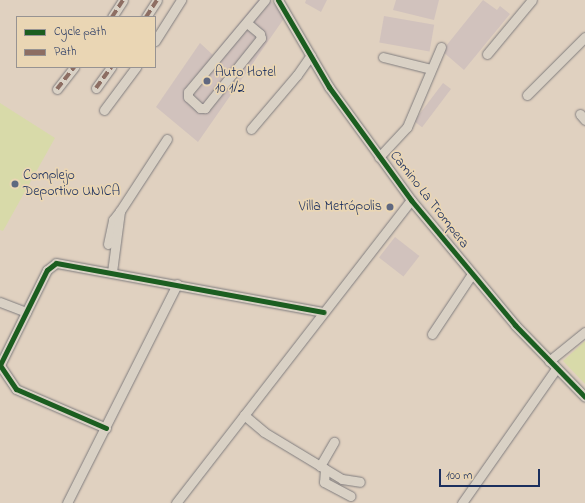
<!DOCTYPE html>
<meta charset="utf-8">
<style>
body{margin:0}
#map{position:relative;width:585px;height:503px;overflow:hidden;background:#e0d1c0;font-family:"Indie Flower",sans-serif}
div>[style]{position:absolute}
[style*='--x']{left:calc(var(--x)*1px);top:calc(var(--y)*1px);width:calc(var(--w)*1px);rotate:calc(var(--a)*1deg)}
.green>*{inset:0;background:#d8daa9}
.building>*{inset:0;background:#d1c2bd;transform-origin:0 0}
.roads{filter:drop-shadow(0 0 1px #807d7e) drop-shadow(0 0 1px #807d7e)}
.minor>*{height:9px;margin:-4.5px;padding:0 4.5px;transform-origin:4.5px;border-radius:4.5px;background:#d9d1c5}
.quiet>*{height:4px;margin-top:-2px;transform-origin:0;background:repeating-linear-gradient(90deg,#8d6e63 0 8px,transparent 0 12px)}
.cycleway>*{height:5px;margin:-2.5px;padding:0 2.5px;transform-origin:2.5px;border-radius:2.5px;background:#1b5e20}
.dots>*{width:11px;height:11px;translate:-50% -50%;box-sizing:border-box;border:2px solid #ead6b4;border-radius:50%}
span{translate:-50% -50%;white-space:nowrap;text-align:center;line-height:1.15;-webkit-text-stroke:3.5px #ead6b4;paint-order:stroke}
.poi-label{font-size:14px;color:#1b2f5e}
.left{translate:0 -50%;text-align:left}
.right{translate:-100% -50%;text-align:right}
.street-label{font-size:14px;color:#1b2f5e}
.legend{position:absolute;left:16px;top:16px;width:140px;height:52px;box-sizing:border-box;background:#ead6b4;border:1px solid #979392;margin:0;padding:5px 7px;list-style:none;font-size:12px;color:#1b2f5e}
.legend li{display:flex;align-items:center;gap:8px;height:20px}
.legend b{width:20px;border:1px solid #979392}
.scale{position:absolute;left:439px;top:469px;width:101px;height:18px;box-sizing:border-box;border:2px solid #1b2f5e;border-top:0;padding-left:5px;font-size:12px;line-height:14px;white-space:nowrap;color:#1b2f5e;-webkit-text-stroke:3px #ead6b4;paint-order:stroke}
</style>
<div id="map">
<div class="green">
<div style="clip-path:polygon(0 103px,55px 138px,3px 231px,0 230px)"></div>
<div style="clip-path:polygon(585px 341px,585px 384px,563px 361px)"></div>
</div>
<div class="building">
<div style="clip-path:polygon(258px 0,270px 0,285px 17px,198px 142px,156px 107px,200px 43px,213px 55px)"></div>
<div style="clip-path:polygon(306px 0,327px 0,321px 12px,305px 3px)"></div>
<div style="clip-path:polygon(396px 0,439px 0,434px 20px,393px 10px)"></div>
<div style="clip-path:polygon(483px 0,497px 10px,500px 6px,510px 14px,464px 70px,442px 51px)"></div>
<div style="left:384px;top:16px;width:51px;height:27px;rotate:10deg"></div>
<div style="left:443px;top:83px;width:10px;height:48px;rotate:37deg"></div>
<div style="left:395px;top:237px;width:31px;height:26px;rotate:38deg"></div>
</div>
<div class="roads">
<div class="minor">
<div style="--x:278;--y:0;--w:101;--a:59.6"></div>
<div style="--x:329;--y:87;--w:140;--a:54"></div>
<div style="--x:411;--y:200;--w:163;--a:50.2"></div>
<div style="--x:515;--y:325;--w:100;--a:45.8"></div>
<div style="--x:112;--y:17;--w:20;--a:-57"></div>
<div style="--x:146;--y:17;--w:20;--a:-57"></div>
<div style="--x:247;--y:23;--w:17;--a:40"></div>
<div style="--x:260;--y:34;--w:4;--a:76"></div>
<div style="--x:261;--y:38;--w:90;--a:128.7"></div>
<div style="--x:205;--y:108;--w:5;--a:180"></div>
<div style="--x:200;--y:108;--w:16;--a:-137"></div>
<div style="--x:188;--y:97;--w:5;--a:-90"></div>
<div style="--x:188;--y:92;--w:120;--a:-50.1"></div>
<div style="--x:155;--y:41;--w:49;--a:-57.6"></div>
<div style="--x:487;--y:54;--w:70;--a:-50.2"></div>
<div style="--x:383;--y:57;--w:49;--a:14"></div>
<div style="--x:96;--y:88;--w:26;--a:-54"></div>
<div style="--x:57;--y:89;--w:28;--a:-52"></div>
<div style="--x:527;--y:95;--w:82;--a:-45"></div>
<div style="--x:104;--y:110;--w:54;--a:-53.3"></div>
<div style="--x:580;--y:114;--w:8;--a:50"></div>
<div style="--x:251;--y:129;--w:71;--a:-49.6"></div>
<div style="--x:297;--y:75;--w:24;--a:-55"></div>
<div style="--x:379;--y:157;--w:41;--a:-47"></div>
<div style="--x:407;--y:127;--w:87;--a:-67"></div>
<div style="--x:108;--y:244;--w:25;--a:-78"></div>
<div style="--x:113;--y:220;--w:11;--a:-52"></div>
<div style="--x:112;--y:272;--w:62;--a:-82.5"></div>
<div style="--x:120;--y:211;--w:86;--a:-56.9"></div>
<div style="--x:0;--y:302;--w:28;--a:21"></div>
<div style="--x:432;--y:334;--w:72;--a:-56.3"></div>
<div style="--x:549;--y:361;--w:46;--a:-38.9"></div>
<div style="--x:244;--y:415;--w:26;--a:40"></div>
<div style="--x:264;--y:432;--w:91;--a:31.1"></div>
<div style="--x:342;--y:479;--w:18;--a:9"></div>
<div style="--x:106;--y:428;--w:98;--a:-156.6"></div>
<div style="--x:16;--y:389;--w:29;--a:-124"></div>
<div style="--x:0;--y:365;--w:106;--a:-63.7"></div>
<div style="--x:47;--y:270;--w:11;--a:-38"></div>
<div style="--x:56;--y:263;--w:272;--a:10.4"></div>
<div style="--x:320;--y:466;--w:28;--a:-60"></div>
<div style="--x:325;--y:469;--w:13;--a:94"></div>
<div style="--x:324;--y:482;--w:30;--a:28"></div>
<div style="--x:67;--y:503;--w:245;--a:-63.3"></div>
<div style="--x:176;--y:503;--w:383;--a:-52.2"></div>
<div style="--x:462;--y:503;--w:164;--a:-55"></div>
</div>
</div>
<div class="quiet">
<div style="--x:112;--y:17;--w:20;--a:-57"></div>
<div style="--x:146;--y:17;--w:20;--a:-57"></div>
<div style="--x:96;--y:88;--w:26;--a:-54"></div>
<div style="--x:57;--y:89;--w:28;--a:-52"></div>
</div>
<div class="cycleway">
<div style="--x:278;--y:0;--w:101;--a:59.6"></div>
<div style="--x:329;--y:87;--w:140;--a:54"></div>
<div style="--x:411;--y:200;--w:163;--a:50.2"></div>
<div style="--x:515;--y:325;--w:100;--a:45.8"></div>
<div style="--x:106;--y:428;--w:98;--a:-156.6"></div>
<div style="--x:16;--y:389;--w:29;--a:-124"></div>
<div style="--x:0;--y:365;--w:106;--a:-63.7"></div>
<div style="--x:47;--y:270;--w:11;--a:-38"></div>
<div style="--x:56;--y:263;--w:272;--a:10.4"></div>
</div>
<div class="dots">
<div style="left:207px;top:81px;background:#606880"></div>
<div style="left:15px;top:184px;background:#606880"></div>
<div style="left:390px;top:207px;background:#606880"></div>
</div>
<div class="poi-label">
<span class="left" style="left:215px;top:81px">Auto Hotel<br>10 1/2</span>
<span class="left" style="left:23px;top:184px">Complejo<br>Deportivo UNICA</span>
<span class="right" style="left:382px;top:207px">Villa Metrópolis</span>
</div>
<div class="street-label">
<span style="left:429px;top:200px;rotate:52deg">Camino La Trompera</span>
</div>
<ul class="legend">
<li><b style="height:5px;background:#1b5e20"></b>Cycle path</li>
<li><b style="height:5px;background:#8d6e63"></b>Path</li>
</ul>
<div class="scale">100 m</div>
</div>
